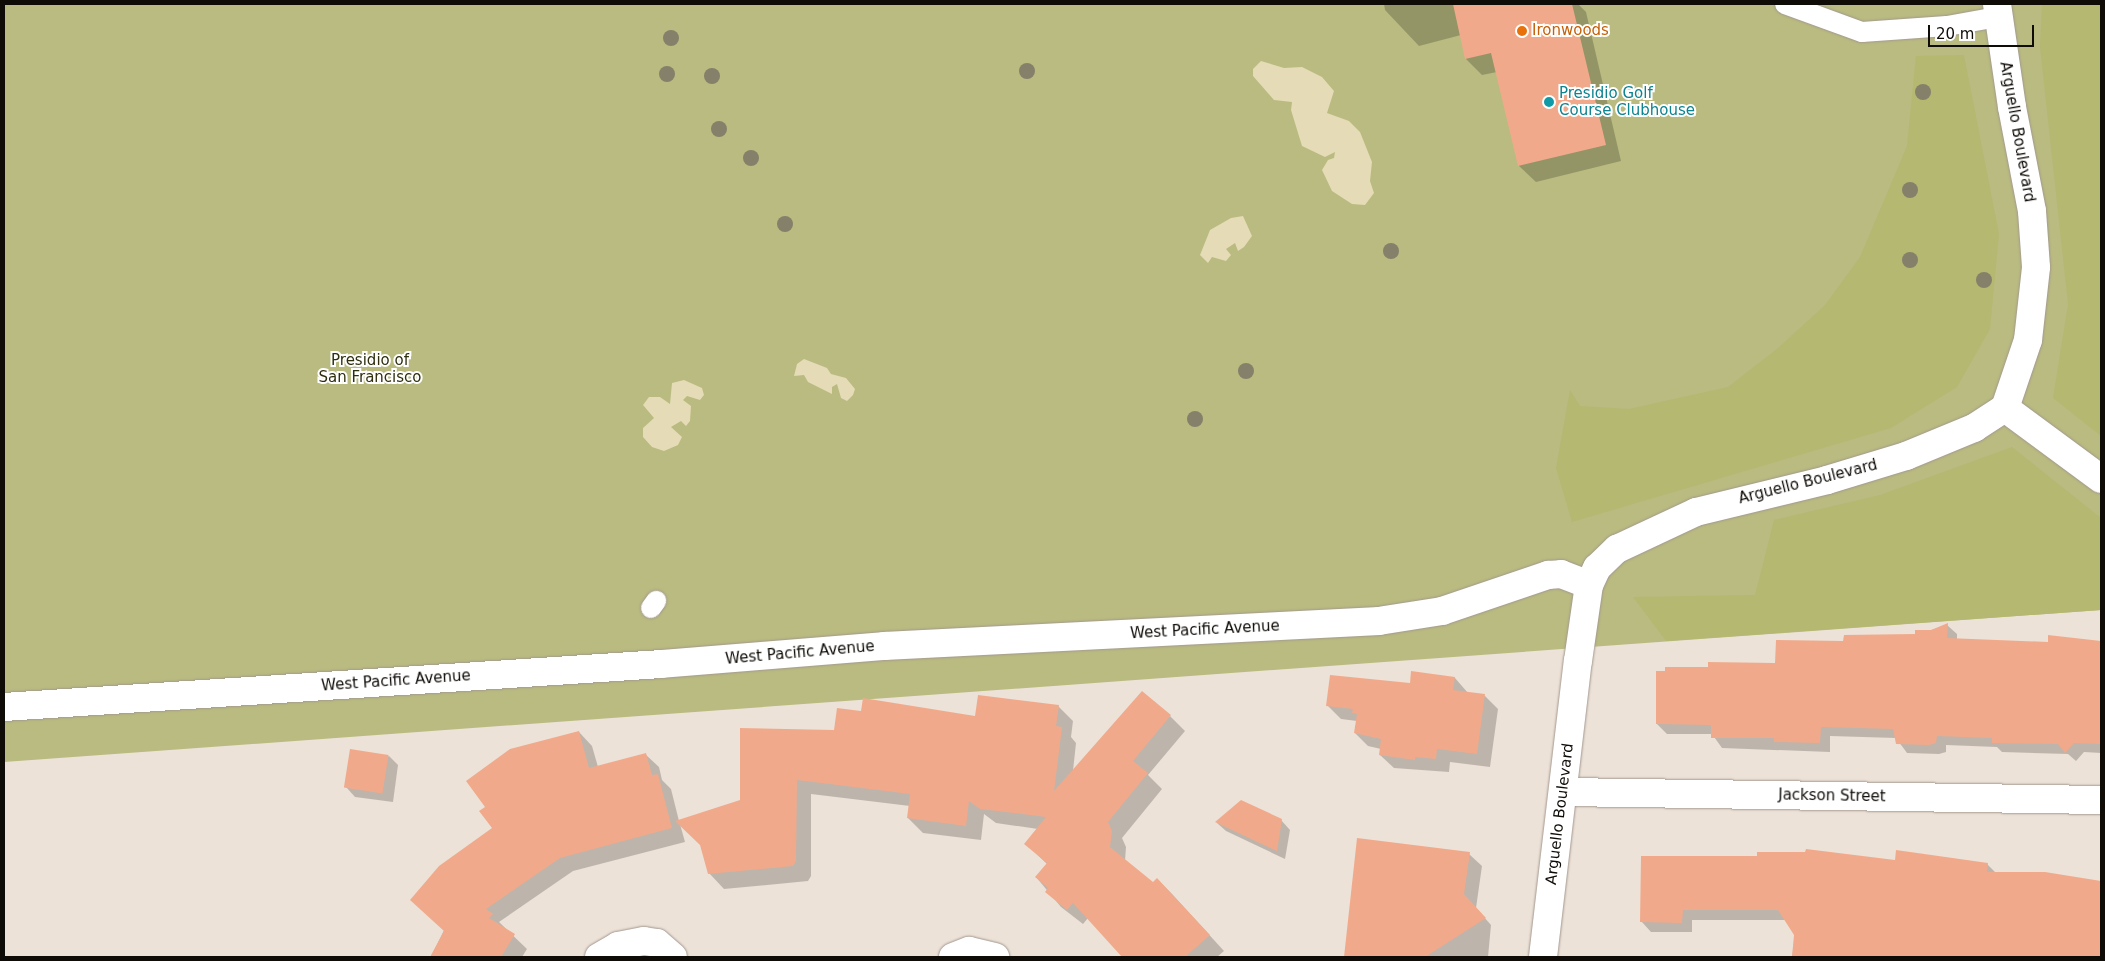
<!DOCTYPE html>
<style>
body{margin:0}
#map{position:relative;width:2105px;height:961px;overflow:hidden;background:#ede2d8;font-family:"DejaVu Sans",sans-serif}
div>[style]{position:absolute}
[style*='--x']{left:calc(var(--x)*1px);top:calc(var(--y)*1px);width:calc(var(--w)*1px);rotate:calc(var(--a)*1deg)}
.green>*{inset:0;background:#b9bb80}
.forest>*{inset:0;background:#b5b870}
.sand>*{inset:0;background:#e5dbb6}
.shadow>*{inset:0;background:#0003}
.building>*{inset:0;background:#f0aa8b;transform-origin:0 0}
.roads{filter:drop-shadow(0 0 1px #a3988f) drop-shadow(0 0 1px #a3988f)}
.service>*{height:20px;margin:-10px;padding:0 10px;transform-origin:10px;border-radius:10px;background:#fff}
.minor>*{height:28px;margin:-14px;padding:0 14px;transform-origin:14px;border-radius:14px;background:#fff}
.tertiary>*{height:28px;margin:-14px;padding:0 14px;transform-origin:14px;border-radius:14px;background:#fff}
.trees>*{width:16px;height:16px;margin:-8px;border-radius:50%;background:#848069}
.dots>*{width:14px;height:14px;translate:-50% -50%;box-sizing:border-box;border:2px solid #fff;border-radius:50%}
span{translate:-50% -50%;white-space:nowrap;text-align:center;line-height:1.15;-webkit-text-stroke:4px #fff;paint-order:stroke}
.food-label{font-size:15px;color:#c56008}
.left{translate:0 -50%;text-align:left}
.culture-label{font-size:15px;color:#0d838f}
.street-label{font-size:15px;color:#0f0c08}
.park-label{font-size:15px;color:#2f2f0f}
.frame{position:absolute;inset:0;border:5px solid #0f0c08;pointer-events:none}
.scale{position:absolute;left:1928px;top:25px;width:106px;height:22px;box-sizing:border-box;border:2px solid #0f0c08;border-top:0;padding-left:6px;font-size:15px;line-height:18px;white-space:nowrap;color:#0f0c08;-webkit-text-stroke:4px #fff;paint-order:stroke}
</style>
<div id="map">
<div class="green">
<div style="clip-path:polygon(4px 4px,2101px 4px,2101px 610px,4px 762px)"></div>
</div>
<div class="forest">
<div style="clip-path:polygon(2042px 4px,2101px 4px,2101px 436px,2053px 398px,2068px 304px,2040px 47px)"></div>
<div style="clip-path:polygon(1964px 55px,1999px 234px,1990px 329px,1957px 387px,1891px 428px,1572px 522px,1556px 468px,1570px 390px,1580px 406px,1629px 409px,1728px 387px,1778px 348px,1825px 305px,1860px 257px,1907px 146px,1916px 56px)"></div>
<div style="clip-path:polygon(2012px 447px,2101px 518px,2101px 610px,1666px 641px,1633px 597px,1755px 595px,1774px 520px,1880px 495px)"></div>
</div>
<div class="sand">
<div style="clip-path:polygon(1261px 61px,1284px 68px,1302px 67px,1322px 77px,1334px 91px,1327px 113px,1349px 121px,1360px 132px,1372px 162px,1370px 181px,1374px 193px,1365px 205px,1352px 204px,1332px 191px,1322px 170px,1328px 160px,1334px 158px,1335px 152px,1325px 157px,1302px 146px,1291px 110px,1292px 102px,1274px 100px,1253px 76px,1253px 69px)"></div>
<div style="clip-path:polygon(1243px 216px,1252px 236px,1244px 247px,1238px 251px,1235px 243px,1226px 249px,1231px 255px,1226px 261px,1212px 257px,1208px 263px,1200px 255px,1210px 230px,1231px 218px)"></div>
<div style="clip-path:polygon(804px 359px,827px 368px,831px 374px,846px 378px,855px 389px,853px 395px,847px 401px,841px 398px,837px 384px,832px 387px,832px 394px,808px 382px,804px 375px,794px 376px,797px 364px)"></div>
<div style="clip-path:polygon(684px 380px,702px 388px,704px 395px,700px 400px,687px 396px,683px 400px,691px 406px,690px 421px,686px 426px,681px 421px,671px 427px,682px 437px,678px 445px,664px 451px,652px 447px,643px 437px,643px 428px,654px 418px,643px 405px,649px 397px,660px 397px,670px 404px,672px 383px)"></div>
</div>
<div class="shadow">
<div style="clip-path:polygon(1384px 4px,1578px 4px,1586px 12px,1621px 161px,1536px 182px,1519px 166px,1497px 72px,1482px 75px,1466px 59px,1461px 35px,1419px 46px,1385px 10px)"></div>
<div style="clip-path:polygon(1947px 625px,1957px 634px,1957px 640px,2049px 643px,2049px 636px,2101px 642px,2101px 753px,2084px 752px,2076px 761px,2068px 754px,2002px 752px,1997px 747px,1946px 745px,1946px 752px,1939px 754px,1907px 753px,1896px 738px,1830px 736px,1830px 752px,1722px 748px,1712px 734px,1667px 734px,1657px 724px,1777px 664px,1845px 643px,1916px 635px)"></div>
<div style="clip-path:polygon(1455px 678px,1468px 693px,1485px 696px,1498px 709px,1490px 767px,1450px 762px,1449px 772px,1394px 768px,1380px 755px,1381px 749px,1368px 746px,1355px 733px,1357px 721px,1341px 719px,1327px 705px,1411px 684px)"></div>
<div style="clip-path:polygon(1058px 706px,1073px 721px,1071px 737px,1076px 743px,1073px 771px,1170px 716px,1185px 731px,1148px 775px,1162px 789px,1122px 838px,1126px 847px,1125px 861px,1153px 883px,1157px 879px,1172px 894px,1224px 951px,1217px 957px,1123px 957px,1088px 918px,1083px 924px,1061px 907px,1036px 877px,1047px 864px,1026px 844px,1038px 829px,996px 823px,984px 814px,981px 840px,923px 833px,908px 818px,910px 806px,811px 794px,811px 876px,808px 881px,724px 889px,709px 873px,701px 845px,680px 824px,685px 842px,573px 871px,499px 922px,527px 949px,522px 957px,431px 957px,493px 829px,579px 732px,592px 746px,598px 767px,645px 754px,659px 767px,662px 780px,671px 789px,679px 821px,741px 801px,862px 712px,976px 717px)"></div>
<div style="clip-path:polygon(389px 756px,398px 765px,393px 802px,355px 797px,346px 787px)"></div>
<div style="clip-path:polygon(1281px 820px,1290px 830px,1285px 859px,1226px 831px,1217px 823px)"></div>
<div style="clip-path:polygon(1358px 839px,1469px 854px,1482px 866px,1476px 908px,1491px 925px,1488px 957px,1345px 957px)"></div>
<div style="clip-path:polygon(1642px 858px,1987px 864px,1997px 874px,2045px 873px,2101px 883px,2101px 957px,1792px 957px,1795px 935px,1786px 920px,1692px 920px,1692px 932px,1651px 932px,1641px 921px)"></div>
</div>
<div class="building">
<div style="clip-path:polygon(1453px 4px,1572px 4px,1606px 145px,1518px 166px,1491px 53px,1465px 59px)"></div>
<div style="clip-path:polygon(1948px 623px,1947px 638px,2048px 642px,2048px 635px,2101px 641px,2101px 744px,2074px 743px,2065px 753px,2058px 744px,1992px 743px,1992px 738px,1937px 736px,1936px 743px,1929px 745px,1896px 744px,1893px 729px,1821px 727px,1820px 743px,1774px 742px,1774px 738px,1711px 738px,1711px 725px,1656px 724px,1656px 671px,1665px 671px,1665px 667px,1708px 667px,1708px 662px,1775px 663px,1776px 640px,1843px 641px,1844px 635px,1915px 634px,1915px 630px,1931px 630px)"></div>
<div style="clip-path:polygon(1411px 671px,1455px 677px,1453px 690px,1485px 694px,1477px 754px,1437px 749px,1436px 759px,1415px 757px,1415px 760px,1379px 755px,1381px 739px,1354px 733px,1357px 714px,1352px 713px,1353px 709px,1326px 706px,1330px 675px,1410px 683px)"></div>
<div style="clip-path:polygon(1142px 691px,1171px 715px,1133px 761px,1148px 773px,1108px 822px,1112px 831px,1110px 847px,1153px 882px,1157px 878px,1210px 935px,1185px 957px,1122px 957px,1073px 903px,1067px 910px,1045px 892px,1048px 888px,1035px 877px,1047px 863px,1024px 844px,1046px 817px,980px 809px,969px 801px,966px 826px,907px 818px,910px 794px,797px 780px,796px 861px,793px 866px,708px 874px,700px 845px,675px 821px,740px 800px,740px 728px,834px 730px,837px 708px,861px 711px,863px 698px,975px 716px,978px 695px,1059px 705px,1056px 726px,1062px 727px,1054px 791px)"></div>
<div style="clip-path:polygon(579px 731px,589px 768px,646px 753px,652px 775px,658px 774px,672px 828px,560px 858px,486px 909px,493px 914px,489px 918px,515px 934px,501px 957px,430px 957px,444px 931px,410px 900px,439px 866px,492px 828px,479px 811px,485px 807px,466px 781px,510px 749px)"></div>
<div style="left:350px;top:749px;width:39px;height:39px;rotate:9deg"></div>
<div style="clip-path:polygon(1241px 800px,1282px 819px,1277px 851px,1215px 822px)"></div>
<div style="clip-path:polygon(1357px 838px,1470px 852px,1464px 894px,1486px 918px,1425px 957px,1344px 957px)"></div>
<div style="clip-path:polygon(1806px 849px,1895px 860px,1896px 850px,1988px 863px,1987px 872px,2045px 872px,2101px 881px,2101px 957px,1792px 957px,1794px 935px,1778px 910px,1683px 910px,1682px 923px,1640px 922px,1641px 856px,1757px 856px,1757px 852px,1805px 852px)"></div>
</div>
<div class="roads">
<div class="service">
<div style="--x:1785;--y:4;--w:82;--a:20"></div>
<div style="--x:1862;--y:32;--w:85;--a:-4"></div>
<div style="--x:1947;--y:26;--w:52;--a:-10"></div>
<div style="--x:651;--y:608;--w:9;--a:-54"></div>
</div>
<div class="minor">
<div style="--x:2005;--y:408;--w:119;--a:36.5"></div>
<div style="--x:4;--y:707;--w:658;--a:-3.74"></div>
<div style="--x:661;--y:664;--w:224;--a:-4.6"></div>
<div style="--x:884;--y:646;--w:496;--a:-2.9"></div>
<div style="--x:1379;--y:621;--w:64;--a:-9"></div>
<div style="--x:1442;--y:611;--w:112;--a:-18.8"></div>
<div style="--x:1548;--y:575;--w:13;--a:-4"></div>
<div style="--x:1561;--y:574;--w:30;--a:21"></div>
<div style="--x:1563;--y:792;--w:538;--a:0.85"></div>
<div style="--x:599;--y:957;--w:22;--a:-30"></div>
<div style="--x:618;--y:946;--w:26;--a:-11"></div>
<div style="--x:644;--y:941;--w:13;--a:9"></div>
<div style="--x:657;--y:943;--w:21;--a:41"></div>
<div style="--x:953;--y:957;--w:17;--a:-21"></div>
<div style="--x:969;--y:951;--w:27;--a:13"></div>
</div>
<div class="tertiary">
<div style="--x:1543;--y:957;--w:298;--a:-83.3"></div>
<div style="--x:1578;--y:661;--w:77;--a:-81.8"></div>
<div style="--x:1589;--y:585;--w:19;--a:-65"></div>
<div style="--x:1597;--y:568;--w:28;--a:-44"></div>
<div style="--x:1617;--y:549;--w:87;--a:-25.1"></div>
<div style="--x:1696;--y:512;--w:135;--a:-13.7"></div>
<div style="--x:1827;--y:480;--w:83;--a:-16.9"></div>
<div style="--x:1906;--y:456;--w:74;--a:-22.4"></div>
<div style="--x:1974;--y:428;--w:37;--a:-33"></div>
<div style="--x:2005;--y:408;--w:72;--a:-71.3"></div>
<div style="--x:2028;--y:340;--w:73;--a:-83.7"></div>
<div style="--x:2036;--y:267;--w:56;--a:-94.1"></div>
<div style="--x:2032;--y:211;--w:106;--a:-100.9"></div>
<div style="--x:2012;--y:107;--w:104;--a:-98.3"></div>
</div>
</div>
<div class="trees">
<div style="left:671px;top:38px"></div>
<div style="left:1027px;top:71px"></div>
<div style="left:667px;top:74px"></div>
<div style="left:712px;top:76px"></div>
<div style="left:1923px;top:92px"></div>
<div style="left:719px;top:129px"></div>
<div style="left:751px;top:158px"></div>
<div style="left:1910px;top:190px"></div>
<div style="left:785px;top:224px"></div>
<div style="left:1391px;top:251px"></div>
<div style="left:1910px;top:260px"></div>
<div style="left:1984px;top:280px"></div>
<div style="left:1246px;top:371px"></div>
<div style="left:1195px;top:419px"></div>
</div>
<div class="dots">
<div style="left:1522px;top:31px;background:#e8710a"></div>
<div style="left:1549px;top:102px;background:#0f9aa8"></div>
</div>
<div class="food-label">
<span class="left" style="left:1532px;top:31px">Ironwoods</span>
</div>
<div class="culture-label">
<span class="left" style="left:1559px;top:102px">Presidio Golf<br>Course Clubhouse</span>
</div>
<div class="street-label">
<span style="left:2017px;top:132px;rotate:80deg">Arguello Boulevard</span>
<span style="left:1808px;top:482px;rotate:-14deg">Arguello Boulevard</span>
<span style="left:1205px;top:630px;rotate:-3deg">West Pacific Avenue</span>
<span style="left:800px;top:653px;rotate:-5deg">West Pacific Avenue</span>
<span style="left:396px;top:681px;rotate:-4deg">West Pacific Avenue</span>
<span style="left:1832px;top:796px;rotate:1deg">Jackson Street</span>
<span style="left:1560px;top:814px;rotate:-83deg">Arguello Boulevard</span>
</div>
<div class="park-label">
<span style="left:370px;top:369px">Presidio of<br>San Francisco</span>
</div>
<div class="frame"></div>
<div class="scale">20 m</div>
</div>
